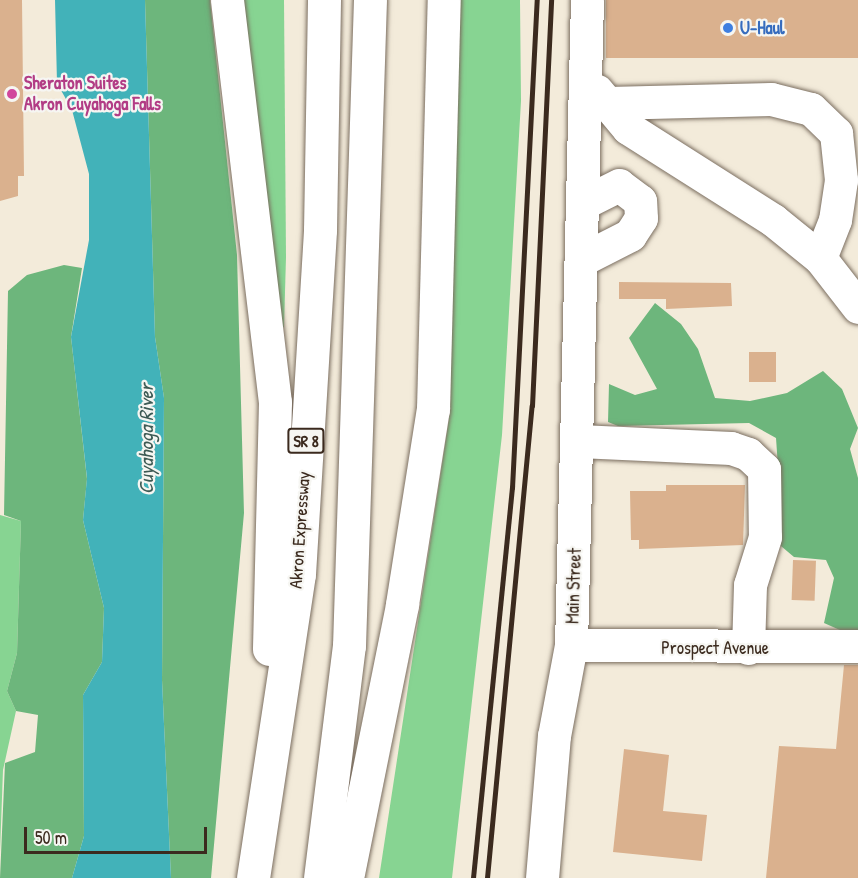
<!DOCTYPE html>
<style>
body{margin:0}
#map{position:relative;width:858px;height:878px;overflow:hidden;background:#f3ebda;font-family:"Patrick Hand",sans-serif}
div>[style]{position:absolute}
[style*='--x']{left:calc(var(--x)*1px);top:calc(var(--y)*1px);width:calc(var(--w)*1px);rotate:calc(var(--a)*1deg)}
.green>*{inset:0;background:#87d492}
.forest>*{inset:0;background:#6db67c}
.water>*{inset:0;background:#42b2b9}
.building>*{inset:0;background:#dab18e;transform-origin:0 0}
.roads{filter:drop-shadow(0 0 2px #7b6e60) drop-shadow(0 0 2px #7b6e60)}
.minor>*{height:33px;margin:-16.5px;padding:0 16.5px;transform-origin:16.5px;border-radius:16.5px;background:#fff}
.highway>*{height:33px;margin:-16.5px;padding:0 16.5px;transform-origin:16.5px;border-radius:16.5px;background:#fff}
.rail>*{height:4.5px;margin:-2.25px;padding:0 2.25px;transform-origin:2.25px;border-radius:2.25px;background:#3b2a1e}
.dots>*{width:16px;height:16px;translate:-50% -50%;box-sizing:border-box;border:3px solid #f6f6f2;border-radius:50%}
span{translate:-50% -50%;white-space:nowrap;text-align:center;line-height:1.15;-webkit-text-stroke:4.5px #f6f6f2;paint-order:stroke}
.shield-label span{padding:2px 4px;background:#f6f6f2;border:2px solid;border-radius:4px;-webkit-text-stroke-width:0}
.shield-label{font-size:16px;color:#3b2a1e;font-weight:700}
.shop-label{font-size:18px;color:#366cbe;font-weight:700}
.left{translate:0 -50%;text-align:left}
.hotel-label{font-size:18px;color:#b23c85;font-weight:700}
.street-label{font-size:18px;color:#3b2a1e}
.water-label{font-size:20px;color:#3d5a54;font-style:italic}
.scale{position:absolute;left:24px;top:827px;width:183px;height:27px;box-sizing:border-box;border:3px solid #3b2a1e;border-top:0;padding-left:8px;font-size:18px;line-height:21px;white-space:nowrap;color:#3b2a1e;-webkit-text-stroke:4px #f6f6f2;paint-order:stroke}
</style>
<div id="map">
<div class="green">
<div style="clip-path:polygon(240px 0,284px 0,286px 257px,284px 327px,278px 329px)"></div>
<div style="clip-path:polygon(458px 0,520px 0,521px 101px,502px 435px,452px 878px,379px 878px,450px 412px)"></div>
<div style="clip-path:polygon(0 515px,21px 521px,17px 653px,7px 691px,16px 711px,3px 770px,0 852px)"></div>
</div>
<div class="forest">
<div style="clip-path:polygon(145px 0,210px 0,237px 255px,244px 513px,211px 878px,171px 878px,162px 680px,164px 398px,155px 337px)"></div>
<div style="clip-path:polygon(64px 265px,82px 268px,71px 337px,87px 479px,83px 520px,104px 608px,102px 662px,83px 695px,84px 836px,72px 878px,0 878px,5px 763px,35px 752px,38px 715px,16px 711px,7px 691px,17px 653px,21px 521px,4px 515px,8px 291px,27px 275px)"></div>
<div style="clip-path:polygon(655px 303px,681px 324px,698px 349px,715px 398px,750px 401px,787px 393px,823px 371px,842px 389px,858px 428px,850px 449px,858px 478px,858px 638px,824px 623px,834px 578px,826px 560px,794px 557px,775px 541px,780px 496px,776px 438px,749px 423px,618px 426px,608px 422px,609px 384px,635px 395px,657px 389px,629px 338px)"></div>
</div>
<div class="water">
<div style="clip-path:polygon(55px 0,145px 0,155px 337px,164px 398px,162px 680px,171px 878px,72px 878px,84px 836px,83px 695px,102px 662px,104px 608px,83px 520px,87px 478px,71px 337px,89px 240px,89px 174px,72px 110px,57px 83px)"></div>
</div>
<div class="building">
<div style="clip-path:polygon(0 0,22px 0,24px 176px,18px 176px,18px 196px,0 201px)"></div>
<div style="left:606px;top:0;width:252px;height:58px"></div>
<div style="clip-path:polygon(619px 282px,731px 283px,732px 306px,666px 309px,666px 299px,619px 299px)"></div>
<div style="left:749px;top:352px;width:27px;height:30px"></div>
<div style="clip-path:polygon(666px 485px,745px 485px,743px 545px,639px 549px,639px 540px,631px 540px,630px 491px,666px 491px)"></div>
<div style="left:793px;top:560px;width:23px;height:40px;rotate:2deg"></div>
<div style="clip-path:polygon(844px 665px,858px 665px,858px 878px,766px 878px,779px 746px,836px 749px)"></div>
<div style="clip-path:polygon(624px 749px,669px 755px,663px 811px,707px 815px,702px 861px,613px 852px)"></div>
</div>
<div class="roads">
<div class="minor">
<div style="--x:597;--y:91;--w:48;--a:50"></div>
<div style="--x:628;--y:128;--w:172;--a:32.4"></div>
<div style="--x:773;--y:220;--w:60;--a:39"></div>
<div style="--x:820;--y:258;--w:62;--a:52.2"></div>
<div style="--x:608;--y:103;--w:163;--a:-1.4"></div>
<div style="--x:771;--y:99;--w:41;--a:14"></div>
<div style="--x:811;--y:109;--w:35;--a:44"></div>
<div style="--x:836;--y:133;--w:47;--a:83.9"></div>
<div style="--x:841;--y:180;--w:40;--a:98.5"></div>
<div style="--x:835;--y:220;--w:41;--a:111.5"></div>
<div style="--x:581;--y:260;--w:55;--a:-27"></div>
<div style="--x:630;--y:235;--w:20;--a:-57"></div>
<div style="--x:641;--y:218;--w:17;--a:-93"></div>
<div style="--x:640;--y:201;--w:26;--a:-143"></div>
<div style="--x:619;--y:185;--w:40;--a:153.4"></div>
<div style="--x:579;--y:441;--w:152;--a:2.6"></div>
<div style="--x:731;--y:448;--w:18;--a:19"></div>
<div style="--x:748;--y:454;--w:22;--a:43"></div>
<div style="--x:764;--y:469;--w:68;--a:89.2"></div>
<div style="--x:765;--y:537;--w:50;--a:107.4"></div>
<div style="--x:750;--y:585;--w:63;--a:91.8"></div>
<div style="--x:571;--y:645;--w:287;--a:0.2"></div>
<div style="--x:542;--y:878;--w:143;--a:-85.2"></div>
<div style="--x:554;--y:736;--w:93;--a:-79.4"></div>
<div style="--x:571;--y:645;--w:645;--a:-88.58"></div>
</div>
<div class="highway">
<div style="--x:227;--y:0;--w:405;--a:83.2"></div>
<div style="--x:275;--y:402;--w:247;--a:91.4"></div>
<div style="--x:253;--y:878;--w:307;--a:-81.4"></div>
<div style="--x:299;--y:574;--w:345;--a:-86.5"></div>
<div style="--x:320;--y:230;--w:230;--a:-89"></div>
<div style="--x:320;--y:878;--w:234;--a:-82.9"></div>
<div style="--x:349;--y:646;--w:646;--a:-88.14"></div>
<div style="--x:347;--y:878;--w:279;--a:-78.6"></div>
<div style="--x:402;--y:604;--w:197;--a:-81"></div>
<div style="--x:433;--y:409;--w:409;--a:-88.5"></div>
</div>
</div>
<div class="rail">
<div style="--x:473;--y:878;--w:392;--a:-84.3"></div>
<div style="--x:512;--y:488;--w:489;--a:-87.1"></div>
<div style="--x:487;--y:878;--w:474;--a:-84.6"></div>
<div style="--x:532;--y:406;--w:406;--a:-87.3"></div>
</div>
<div class="dots">
<div style="left:728px;top:28px;background:#3f7fe0"></div>
<div style="left:12px;top:94px;background:#d1479c"></div>
</div>
<div class="shield-label">
<span style="left:306px;top:441px">SR 8</span>
</div>
<div class="shop-label">
<span class="left" style="left:740px;top:28px">U-Haul</span>
</div>
<div class="hotel-label">
<span class="left" style="left:24px;top:94px">Sheraton Suites<br>Akron Cuyahoga Falls</span>
</div>
<div class="street-label">
<span style="left:300px;top:530px;rotate:-86deg">Akron Expressway</span>
<span style="left:574px;top:586px;rotate:-88deg">Main Street</span>
<span style="left:715px;top:648px">Prospect Avenue</span>
</div>
<div class="water-label">
<span style="left:145px;top:439px;rotate:-90deg">Cuyahoga River</span>
</div>
<div class="scale">50 m</div>
</div>
